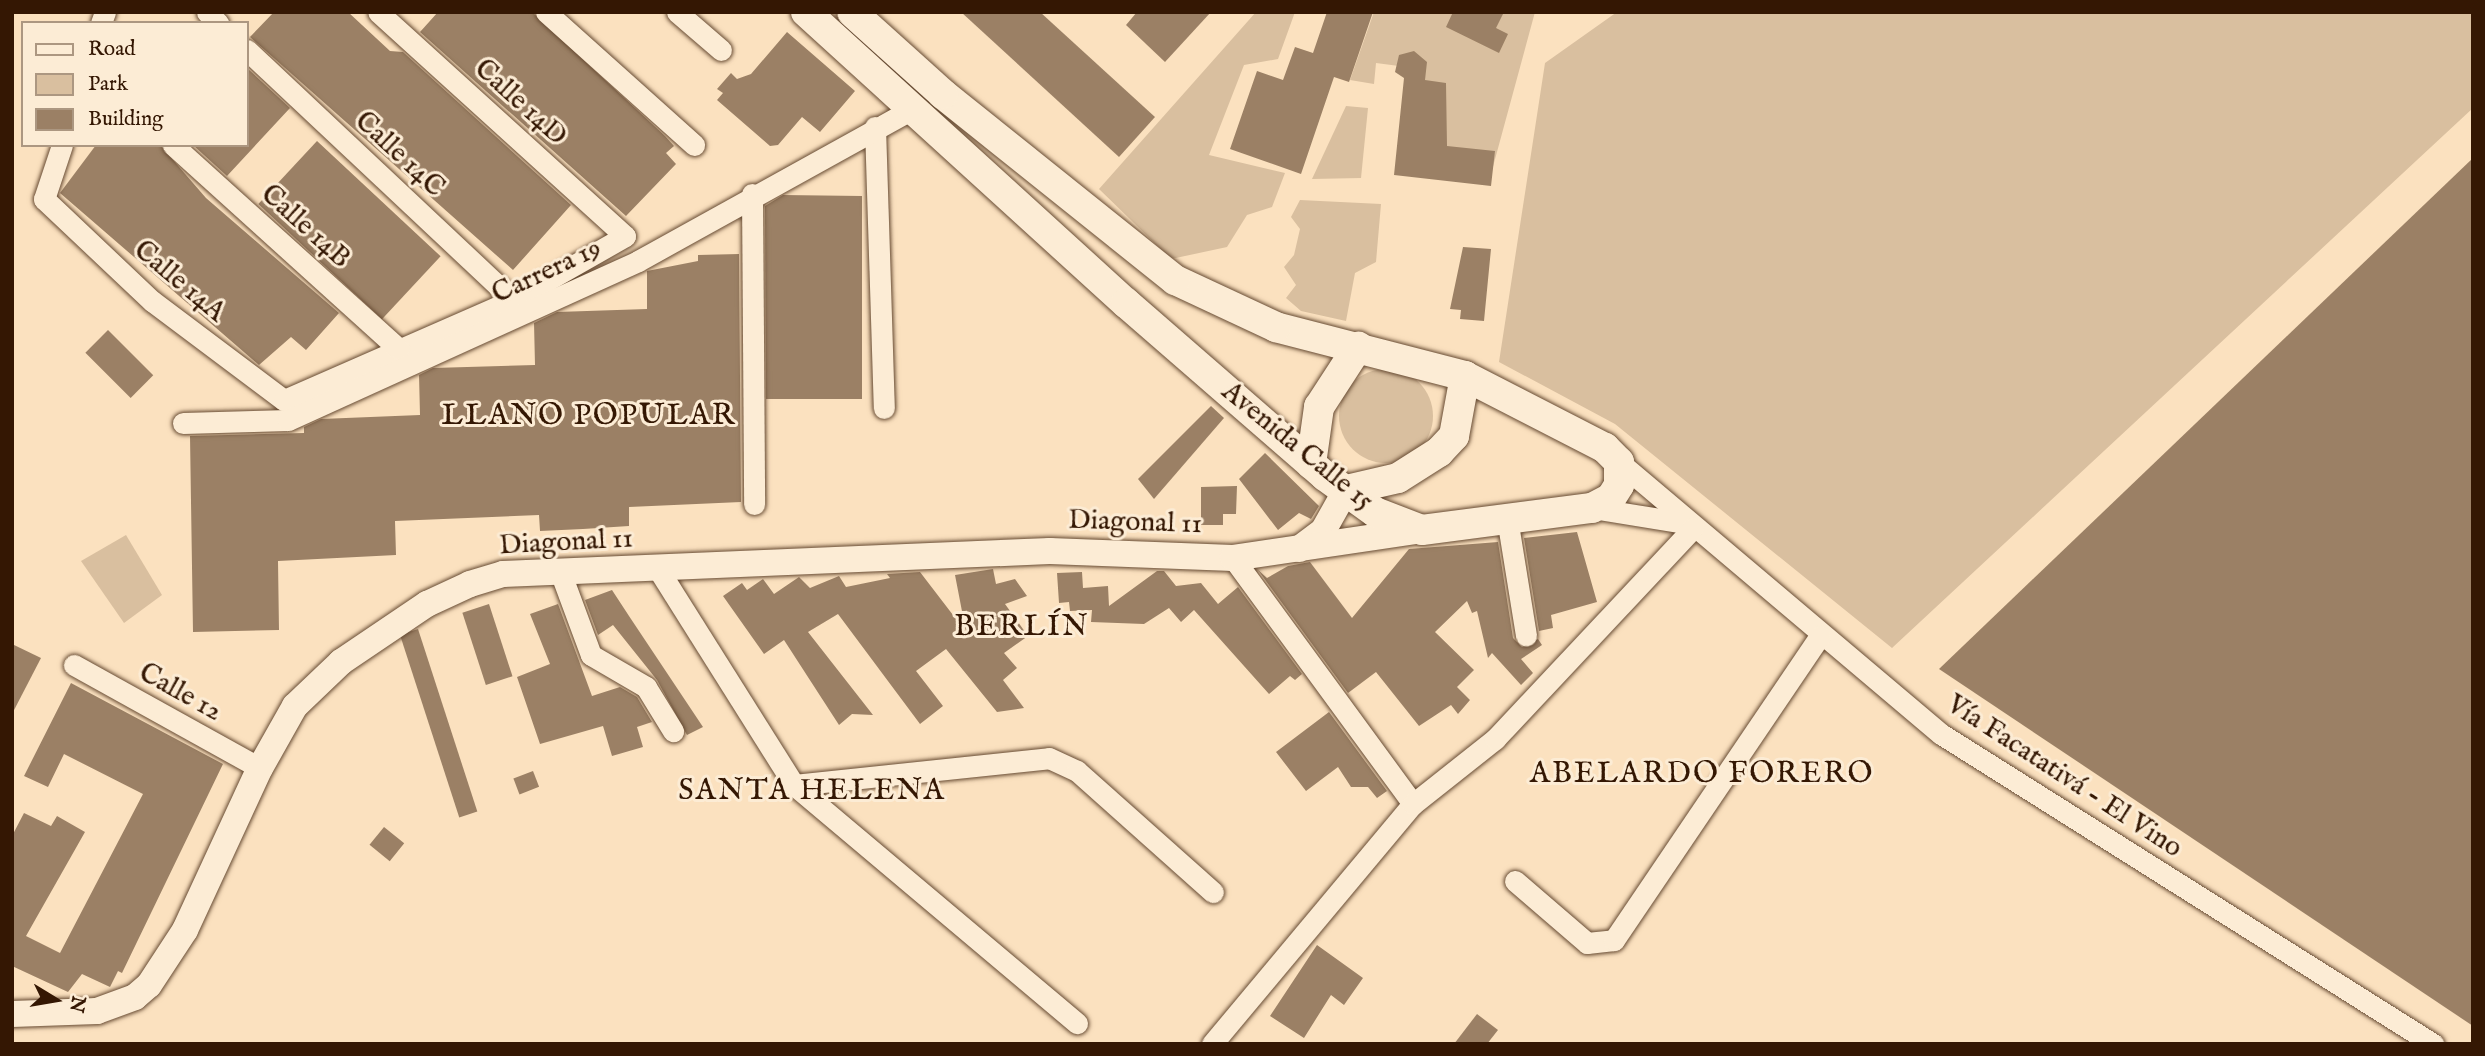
<!DOCTYPE html>
<meta charset="utf-8">
<style>
body{margin:0}
#map{position:relative;width:2485px;height:1056px;overflow:hidden;background:#fbe1bf;font-family:"IM FELL English",serif}
div>[style]{position:absolute}
[style*='--x']{left:calc(var(--x)*1px);top:calc(var(--y)*1px);width:calc(var(--w)*1px);rotate:calc(var(--a)*1deg)}
.green>*{inset:0;background:#d9bf9f}
.round{border-radius:50%}
.building>*{inset:0;background:#9b8065;transform-origin:0 0}
.roads{filter:drop-shadow(0 0 2px #664a32) drop-shadow(0 0 2px #664a32)}
.minor>*{height:21px;margin:-10.5px;padding:0 10.5px;transform-origin:10.5px;border-radius:10.5px;background:#fcecd5}
.tertiary>*{height:26px;margin:-13px;padding:0 13px;transform-origin:13px;border-radius:13px;background:#fcecd5}
.secondary>*{height:30px;margin:-15px;padding:0 15px;transform-origin:15px;border-radius:15px;background:#fcecd5}
span{translate:-50% -50%;white-space:nowrap;text-align:center;line-height:1.15;-webkit-text-stroke:6px #fcecd5;paint-order:stroke}
.street-label{font-size:28px;color:#341703}
.neighbourhood-label{font-size:30px;color:#341703;letter-spacing:2px}
.frame{position:absolute;inset:0;border:14px solid #341703;pointer-events:none}
.legend{position:absolute;left:21px;top:21px;width:228px;height:126px;box-sizing:border-box;background:#fcecd5;border:2px solid #ac9781;margin:0;padding:9px 12px;list-style:none;font-size:21px;color:#341703}
.legend li{display:flex;align-items:center;gap:14px;height:35px}
.legend b{width:35px;border:2px solid #ac9781}
.north{position:absolute;left:21px;top:965px;width:70px;height:70px;-webkit-text-stroke:5px #fcecd5;paint-order:stroke;rotate:101deg;font-size:19px;font-weight:700;line-height:28px;text-align:center;color:#341703}
.north::after{content:'';display:block;margin:auto;width:24px;height:32px;background:#341703;clip-path:polygon(50% 0,100% 100%,50% 72%,0 100%)}
</style>
<div id="map">
<div class="green">
<div style="clip-path:polygon(1256px 12px,1295px 12px,1278px 59px,1244px 65px,1209px 155px,1285px 173px,1272px 207px,1247px 215px,1227px 247px,1171px 259px,1099px 189px)"></div>
<div style="clip-path:polygon(1374px 12px,1535px 12px,1491px 174px,1433px 171px,1422px 69px,1376px 63px,1374px 84px,1350px 80px)"></div>
<div style="clip-path:polygon(1617px 12px,2473px 12px,2473px 108px,1892px 648px,1615px 424px,1499px 362px,1545px 63px)"></div>
<div style="clip-path:polygon(1346px 106px,1368px 108px,1361px 178px,1312px 179px)"></div>
<div style="clip-path:polygon(1300px 200px,1381px 204px,1376px 262px,1355px 273px,1346px 321px,1301px 311px,1286px 298px,1296px 285px,1284px 267px,1294px 255px,1300px 229px,1291px 217px)"></div>
<div class="round" style="left:1339px;top:369px;width:94px;height:94px"></div>
<div style="clip-path:polygon(126px 535px,162px 595px,124px 623px,81px 561px)"></div>
</div>
<div class="building">
<div style="clip-path:polygon(274px 12px,348px 12px,390px 51px,403px 52px,571px 205px,513px 270px,250px 37px)"></div>
<div style="clip-path:polygon(438px 12px,532px 12px,665px 136px,674px 146px,666px 153px,676px 164px,626px 216px,420px 32px)"></div>
<div style="clip-path:polygon(961px 12px,1040px 12px,1155px 117px,1119px 157px)"></div>
<div style="clip-path:polygon(1137px 12px,1211px 12px,1165px 62px,1126px 25px)"></div>
<div style="clip-path:polygon(1327px 12px,1373px 12px,1349px 82px,1334px 77px,1301px 174px,1230px 149px,1257px 71px,1283px 80px,1295px 47px,1313px 53px)"></div>
<div style="clip-path:polygon(1453px 12px,1504px 12px,1496px 28px,1508px 34px,1499px 53px,1446px 27px)"></div>
<div style="clip-path:polygon(787px 32px,855px 91px,820px 132px,802px 117px,778px 145px,770px 146px,717px 100px,723px 93px,717px 89px,731px 73px,737px 79px,751px 74px)"></div>
<div style="clip-path:polygon(1414px 51px,1427px 62px,1425px 80px,1446px 83px,1447px 146px,1495px 151px,1491px 186px,1394px 175px,1404px 78px,1395px 72px,1399px 55px)"></div>
<div style="clip-path:polygon(247px 68px,290px 108px,227px 176px,193px 145px,247px 145px)"></div>
<div style="left:317px;top:141px;width:169px;height:86px;rotate:43deg"></div>
<div style="clip-path:polygon(96px 145px,160px 145px,206px 198px,339px 313px,306px 350px,291px 337px,259px 365px,60px 193px)"></div>
<div style="clip-path:polygon(2473px 158px,2473px 1026px,1939px 669px)"></div>
<div style="clip-path:polygon(783px 195px,862px 196px,862px 399px,766px 399px,765px 206px)"></div>
<div style="clip-path:polygon(1463px 247px,1491px 249px,1484px 321px,1460px 319px,1461px 310px,1450px 309px)"></div>
<div style="clip-path:polygon(739px 254px,741px 502px,629px 507px,629px 526px,583px 529px,540px 531px,539px 515px,395px 521px,396px 555px,278px 561px,279px 630px,193px 632px,190px 436px,304px 433px,304px 427px,321px 419px,420px 415px,419px 375px,433px 368px,535px 365px,534px 323px,557px 312px,647px 309px,647px 271px,698px 261px,698px 255px)"></div>
<div style="left:108px;top:330px;width:64px;height:32px;rotate:45deg"></div>
<div style="clip-path:polygon(1211px 406px,1224px 418px,1154px 499px,1138px 479px)"></div>
<div style="clip-path:polygon(1265px 453px,1319px 506px,1311px 519px,1299px 513px,1278px 530px,1239px 479px)"></div>
<div style="clip-path:polygon(1237px 486px,1236px 514px,1223px 514px,1223px 525px,1201px 525px,1201px 487px)"></div>
<div style="clip-path:polygon(1577px 532px,1597px 602px,1551px 615px,1553px 628px,1539px 631px,1524px 538px)"></div>
<div style="clip-path:polygon(1498px 542px,1513px 638px,1522px 647px,1538px 639px,1542px 645px,1521px 659px,1533px 673px,1521px 685px,1492px 653px,1488px 658px,1477px 611px,1472px 613px,1467px 601px,1435px 632px,1474px 670px,1457px 687px,1470px 700px,1458px 714px,1451px 705px,1419px 726px,1376px 672px,1348px 693px,1258px 570px,1267px 578px,1288px 566px,1310px 562px,1352px 618px,1409px 549px)"></div>
<div style="clip-path:polygon(993px 569px,996px 584px,1015px 579px,1027px 596px,1005px 604px,1028px 636px,1004px 653px,1017px 668px,1003px 680px,1024px 708px,997px 712px,946px 649px,916px 671px,943px 706px,920px 724px,838px 614px,808px 632px,873px 715px,852px 714px,839px 725px,784px 640px,764px 654px,723px 596px,742px 583px,747px 590px,763px 579px,774px 594px,799px 577px,810px 588px,839px 576px,846px 587px,890px 578px,887px 574px,920px 572px,966px 632px,955px 575px)"></div>
<div style="clip-path:polygon(1157px 571px,1164px 571px,1176px 586px,1201px 583px,1218px 604px,1238px 587px,1302px 674px,1295px 680px,1290px 676px,1269px 694px,1194px 610px,1181px 622px,1169px 608px,1144px 624px,1091px 622px,1092px 610px,1070px 611px,1069px 602px,1059px 603px,1057px 573px,1082px 572px,1083px 588px,1108px 586px,1109px 606px)"></div>
<div style="clip-path:polygon(612px 590px,629px 616px,703px 727px,687px 735px,657px 680px,613px 625px,598px 635px,585px 600px)"></div>
<div style="left:489px;top:604px;width:76px;height:28px;rotate:72deg"></div>
<div style="clip-path:polygon(558px 604px,592px 696px,620px 687px,637px 697px,652px 722px,637px 727px,643px 747px,612px 756px,603px 726px,540px 744px,517px 677px,550px 664px,530px 614px)"></div>
<div style="left:418px;top:629px;width:192px;height:19px;rotate:72deg"></div>
<div style="clip-path:polygon(12px 644px,41px 658px,12px 714px)"></div>
<div style="clip-path:polygon(71px 683px,223px 764px,122px 973px,118px 971px,110px 987px,82px 974px,68px 992px,12px 966px,12px 836px,24px 813px,51px 826px,57px 816px,85px 832px,26px 936px,60px 953px,143px 794px,64px 754px,48px 787px,24px 776px)"></div>
<div style="clip-path:polygon(1329px 712px,1387px 791px,1377px 798px,1368px 787px,1351px 787px,1338px 767px,1306px 791px,1276px 752px)"></div>
<div style="left:533px;top:771px;width:17px;height:21px;rotate:69deg"></div>
<div style="left:384px;top:827px;width:26px;height:23px;rotate:39deg"></div>
<div style="clip-path:polygon(1317px 945px,1363px 978px,1344px 1005px,1331px 995px,1304px 1038px,1270px 1016px)"></div>
<div style="clip-path:polygon(1477px 1014px,1498px 1030px,1487px 1044px,1454px 1044px)"></div>
</div>
<div class="roads">
<div class="minor">
<div style="--x:207;--y:12;--w:16;--a:45"></div>
<div style="--x:546;--y:12;--w:199;--a:41.9"></div>
<div style="--x:677;--y:12;--w:58;--a:40.8"></div>
<div style="--x:101;--y:23;--w:12;--a:-70"></div>
<div style="--x:247;--y:50;--w:365;--a:43.2"></div>
<div style="--x:875;--y:127;--w:281;--a:88.2"></div>
<div style="--x:62;--y:145;--w:57;--a:108.4"></div>
<div style="--x:44;--y:199;--w:149;--a:43.4"></div>
<div style="--x:152;--y:301;--w:165;--a:36.9"></div>
<div style="--x:284;--y:400;--w:250;--a:-23.6"></div>
<div style="--x:513;--y:300;--w:129;--a:-29.7"></div>
<div style="--x:625;--y:236;--w:333;--a:-137.8"></div>
<div style="--x:173;--y:145;--w:304;--a:42.1"></div>
<div style="--x:752;--y:194;--w:310;--a:89.6"></div>
<div style="--x:183;--y:423;--w:105;--a:-1.6"></div>
<div style="--x:288;--y:420;--w:384;--a:-24.4"></div>
<div style="--x:638;--y:261;--w:316;--a:-29"></div>
<div style="--x:1619;--y:462;--w:422;--a:40.2"></div>
<div style="--x:1941;--y:734;--w:582;--a:32.21"></div>
<div style="--x:1592;--y:508;--w:95;--a:9.1"></div>
<div style="--x:1507;--y:518;--w:119;--a:80.8"></div>
<div style="--x:1233;--y:558;--w:305;--a:53.8"></div>
<div style="--x:658;--y:569;--w:255;--a:57.8"></div>
<div style="--x:794;--y:785;--w:370;--a:40.1"></div>
<div style="--x:561;--y:574;--w:86;--a:69.7"></div>
<div style="--x:591;--y:655;--w:64;--a:30.2"></div>
<div style="--x:646;--y:687;--w:52;--a:58.5"></div>
<div style="--x:74;--y:665;--w:213;--a:29"></div>
<div style="--x:794;--y:785;--w:256;--a:-6"></div>
<div style="--x:1049;--y:758;--w:31;--a:25"></div>
<div style="--x:1077;--y:771;--w:182;--a:41.7"></div>
<div style="--x:1515;--y:881;--w:95;--a:40.7"></div>
<div style="--x:1587;--y:943;--w:27;--a:-6"></div>
<div style="--x:1614;--y:940;--w:367;--a:-55.9"></div>
<div style="--x:1212;--y:1044;--w:313;--a:-50.1"></div>
<div style="--x:1413;--y:804;--w:105;--a:-38.4"></div>
<div style="--x:1495;--y:739;--w:289;--a:-46.8"></div>
</div>
<div class="tertiary">
<div style="--x:1299;--y:549;--w:30;--a:-37"></div>
<div style="--x:1323;--y:531;--w:47;--a:-60.7"></div>
<div style="--x:12;--y:1014;--w:85;--a:-2"></div>
<div style="--x:97;--y:1011;--w:40;--a:-20.2"></div>
<div style="--x:135;--y:997;--w:18;--a:-41"></div>
<div style="--x:149;--y:985;--w:66;--a:-56.8"></div>
<div style="--x:185;--y:930;--w:179;--a:-65.2"></div>
<div style="--x:260;--y:768;--w:71;--a:-60.6"></div>
<div style="--x:295;--y:706;--w:64;--a:-43.7"></div>
<div style="--x:341;--y:662;--w:104;--a:-34"></div>
<div style="--x:427;--y:604;--w:47;--a:-24.9"></div>
<div style="--x:470;--y:584;--w:34;--a:-17"></div>
<div style="--x:503;--y:574;--w:547;--a:-2.41"></div>
<div style="--x:1050;--y:551;--w:183;--a:2.2"></div>
<div style="--x:1233;--y:558;--w:191;--a:-8.4"></div>
</div>
<div class="secondary">
<div style="--x:806;--y:12;--w:433;--a:42.3"></div>
<div style="--x:1126;--y:303;--w:264;--a:41"></div>
<div style="--x:1325;--y:476;--w:62;--a:35.8"></div>
<div style="--x:1375;--y:512;--w:50;--a:21"></div>
<div style="--x:1422;--y:530;--w:171;--a:-7.4"></div>
<div style="--x:1592;--y:508;--w:21;--a:-28"></div>
<div style="--x:1611;--y:498;--w:15;--a:-58"></div>
<div style="--x:1619;--y:485;--w:23;--a:-90"></div>
<div style="--x:1619;--y:462;--w:20;--a:-135"></div>
<div style="--x:1605;--y:448;--w:157;--a:-152.8"></div>
<div style="--x:1465;--y:376;--w:195;--a:-165.5"></div>
<div style="--x:1276;--y:327;--w:111;--a:-155"></div>
<div style="--x:1175;--y:280;--w:297;--a:-141.3"></div>
<div style="--x:943;--y:94;--w:122;--a:-138"></div>
<div style="--x:1311;--y:464;--w:58;--a:-82"></div>
<div style="--x:1319;--y:407;--w:72;--a:-57"></div>
<div style="--x:1346;--y:490;--w:53;--a:-13"></div>
<div style="--x:1398;--y:478;--w:49;--a:-32.4"></div>
<div style="--x:1439;--y:452;--w:22;--a:-47"></div>
<div style="--x:1454;--y:436;--w:61;--a:-79.6"></div>
</div>
</div>
<div class="street-label">
<span style="left:520px;top:103px;rotate:42deg">Calle 14D</span>
<span style="left:399px;top:155px;rotate:43deg">Calle 14C</span>
<span style="left:305px;top:227px;rotate:42deg">Calle 14B</span>
<span style="left:547px;top:272px;rotate:-25deg">Carrera 19</span>
<span style="left:179px;top:282px;rotate:40deg">Calle 14A</span>
<span style="left:1297px;top:447px;rotate:39deg">Avenida Calle 15</span>
<span style="left:1135px;top:523px;rotate:2deg">Diagonal 11</span>
<span style="left:566px;top:543px;rotate:-3deg">Diagonal 11</span>
<span style="left:180px;top:693px;rotate:29deg">Calle 12</span>
<span style="left:2064px;top:777px;rotate:33deg">Vía Facatativá - El Vino</span>
</div>
<div class="neighbourhood-label">
<span style="left:589px;top:416px">LLANO POPULAR</span>
<span style="left:1022px;top:627px">BERLÍN</span>
<span style="left:1702px;top:774px">ABELARDO FORERO</span>
<span style="left:812px;top:791px">SANTA HELENA</span>
</div>
<div class="frame"></div>
<ul class="legend">
<li><b style="height:9px;background:#fcecd5"></b>Road</li>
<li><b style="height:19px;background:#d9bf9f"></b>Park</li>
<li><b style="height:19px;background:#9b8065"></b>Building</li>
</ul>
<div class="north">N</div>
</div>
